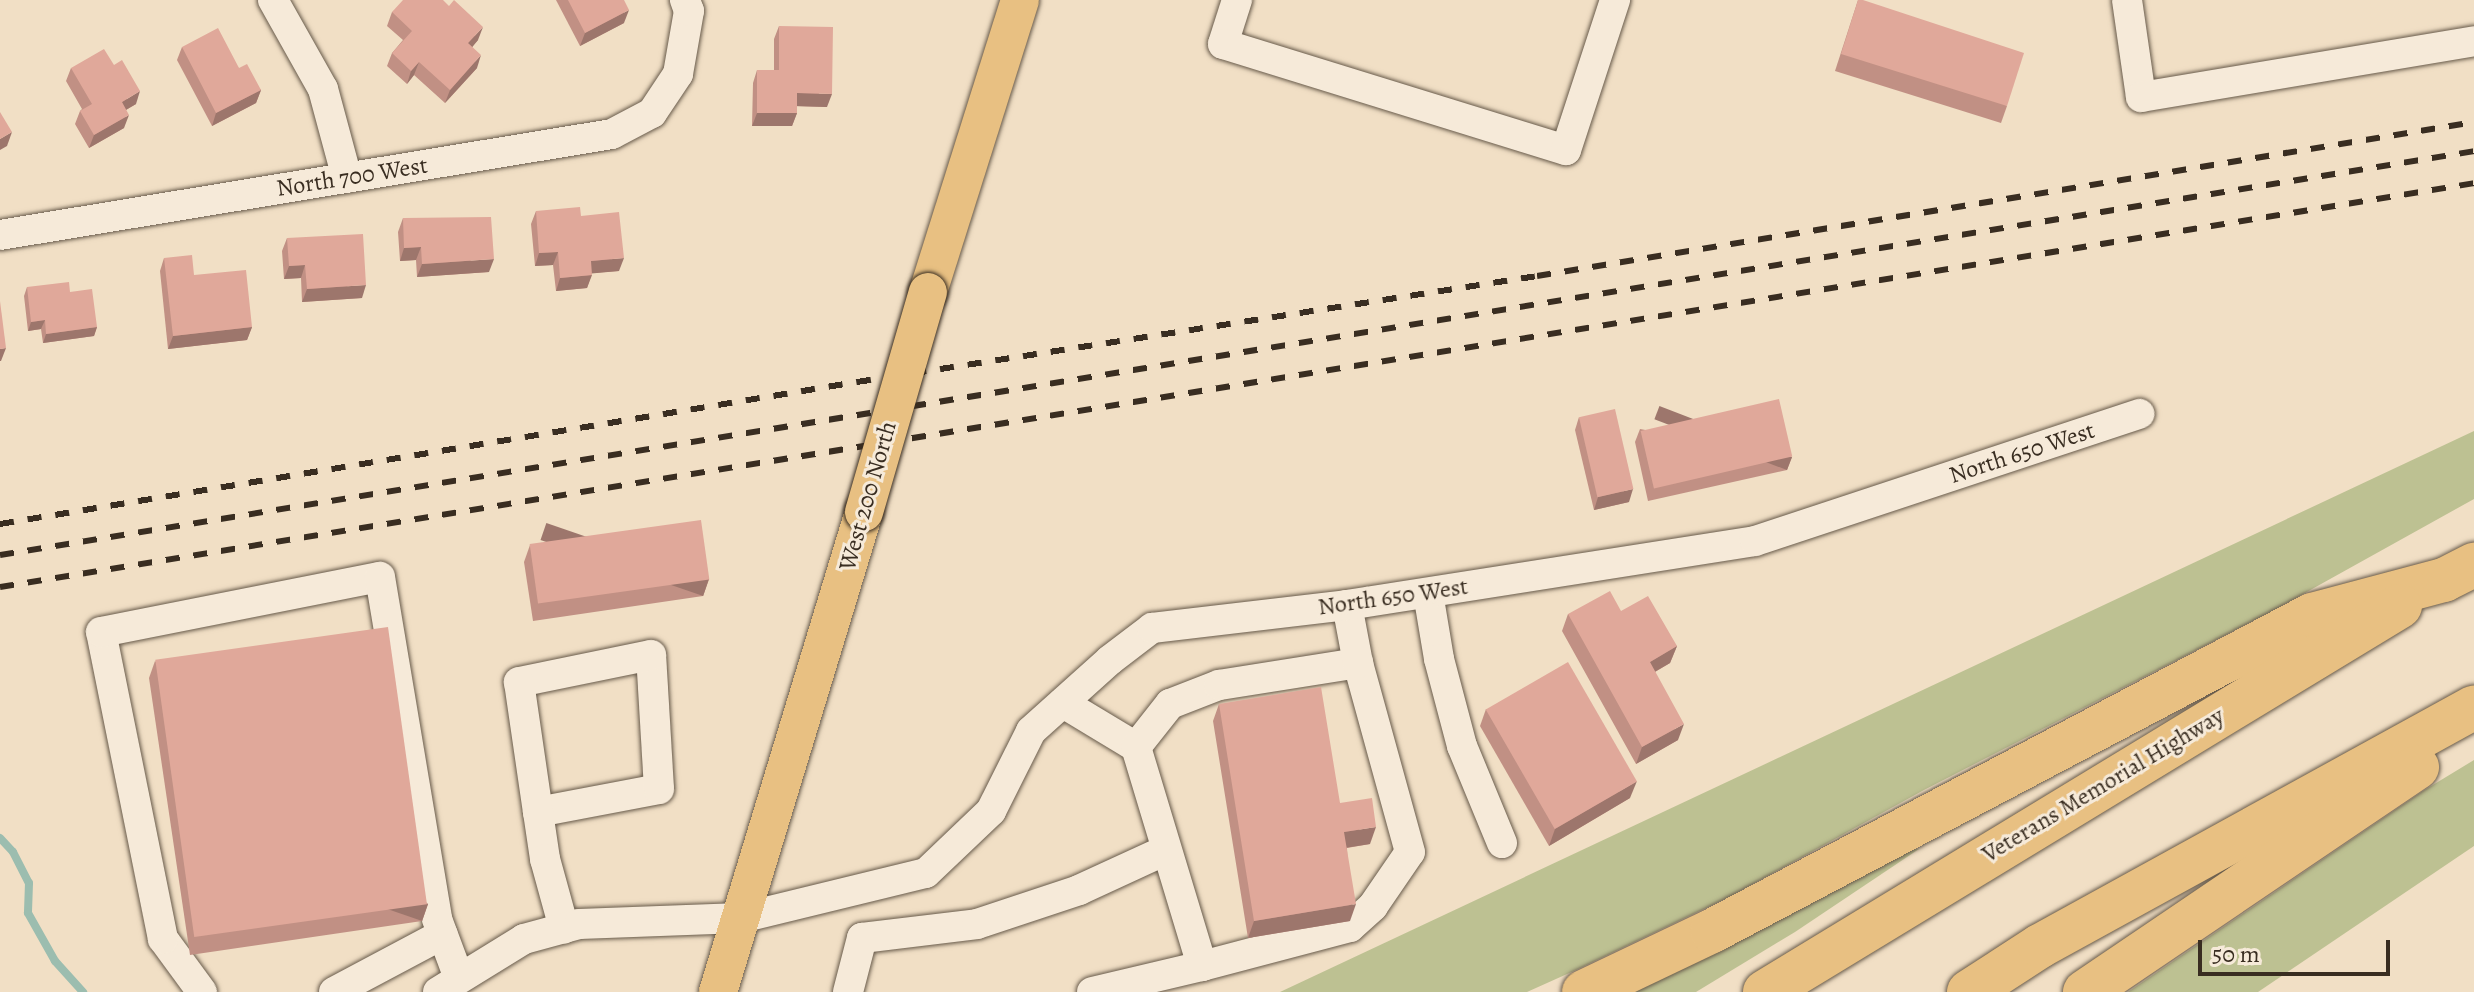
<!DOCTYPE html>
<style>
body{margin:0}
#map{position:relative;width:2474px;height:992px;overflow:hidden;background:#f1dfc5;font-family:Alegreya,serif}
div>[style]{position:absolute}
[style*='--x']{left:calc(var(--x)*1px);top:calc(var(--y)*1px);width:calc(var(--w)*1px);rotate:calc(var(--a)*1deg)}
.green>*{inset:0;background:#bdc192}
.stream>*{height:8px;margin:-4px;padding:0 4px;transform-origin:4px;border-radius:4px;background:#9cbdaf}
.roads{filter:drop-shadow(0 0 2px #675a4a) drop-shadow(0 0 2px #675a4a)}
.minor>*{height:30px;margin:-15px;padding:0 15px;transform-origin:15px;border-radius:15px;background:#f6ead9}
.major>*{height:38px;margin:-19px;padding:0 19px;transform-origin:19px;border-radius:19px;background:#e8c082}
.highway>*{height:44px;margin:-22px;padding:0 22px;transform-origin:22px;border-radius:22px;background:#e8c082}
.rail>*{height:6px;margin-top:-3px;transform-origin:0;background:repeating-linear-gradient(90deg,#392d21 0 14px,transparent 0 28px)}
.bridges{filter:drop-shadow(0 0 2px #392d21) drop-shadow(0 0 2px #392d21)}
.major-bridge>*{height:38px;margin:-19px;padding:0 19px;transform-origin:19px;border-radius:19px;background:#e8c082}
.wall>*{inset:0;background:#c19084}
.shaded-wall>*{inset:0;background:#9d766c;transform-origin:0 0}
.building>*{inset:0;background:#e0a89a;transform-origin:0 0}
span{translate:-50% -50%;white-space:nowrap;text-align:center;line-height:1.15;-webkit-text-stroke:6px #f6ead9;paint-order:stroke}
.street-label{font-size:24px;color:#392d21}
.scale{position:absolute;left:2198px;top:940px;width:192px;height:36px;box-sizing:border-box;border:4px solid #392d21;border-top:0;padding-left:10px;font-size:24px;line-height:28px;white-space:nowrap;color:#392d21;-webkit-text-stroke:6px #f6ead9;paint-order:stroke}
</style>
<div id="map">
<div class="green">
<div style="clip-path:polygon(2474px 431px,2474px 499px,2276px 609px,1924px 790px,1731px 896px,1576px 970px,1527px 992px,1280px 992px)"></div>
<div style="clip-path:polygon(2474px 760px,2474px 846px,2258px 992px,2128px 992px,2423px 791px)"></div>
<div style="clip-path:polygon(1919px 849px,1795px 932px,1696px 992px,1625px 992px,1903px 850px)"></div>
</div>
<div class="stream">
<div style="--x:0;--y:838;--w:19;--a:47"></div>
<div style="--x:13;--y:852;--w:35;--a:63"></div>
<div style="--x:29;--y:883;--w:30;--a:92"></div>
<div style="--x:28;--y:913;--w:55;--a:60.6"></div>
<div style="--x:55;--y:961;--w:42;--a:47.9"></div>
</div>
<div class="roads">
<div class="minor">
<div style="--x:273;--y:0;--w:102;--a:60.7"></div>
<div style="--x:323;--y:89;--w:92;--a:74.9"></div>
<div style="--x:1237;--y:0;--w:46;--a:107.7"></div>
<div style="--x:1223;--y:44;--w:359;--a:17.2"></div>
<div style="--x:1566;--y:150;--w:158;--a:-71.9"></div>
<div style="--x:2127;--y:0;--w:98;--a:81.8"></div>
<div style="--x:2141;--y:97;--w:338;--a:-9.5"></div>
<div style="--x:0;--y:235;--w:620;--a:-9.37"></div>
<div style="--x:612;--y:134;--w:45;--a:-27.7"></div>
<div style="--x:652;--y:113;--w:47;--a:-56.3"></div>
<div style="--x:678;--y:74;--w:64;--a:-80.1"></div>
<div style="--x:689;--y:11;--w:12;--a:-110"></div>
<div style="--x:1428;--y:593;--w:67;--a:80.5"></div>
<div style="--x:1439;--y:659;--w:90;--a:75.2"></div>
<div style="--x:1462;--y:746;--w:105;--a:67.6"></div>
<div style="--x:1063;--y:703;--w:85;--a:31.1"></div>
<div style="--x:1136;--y:747;--w:229;--a:73.2"></div>
<div style="--x:1202;--y:966;--w:113;--a:166.7"></div>
<div style="--x:1136;--y:747;--w:55;--a:-51.7"></div>
<div style="--x:1170;--y:704;--w:53;--a:-21.2"></div>
<div style="--x:1219;--y:685;--w:141;--a:-9"></div>
<div style="--x:538;--y:812;--w:123;--a:-10.8"></div>
<div style="--x:659;--y:789;--w:134;--a:-93.4"></div>
<div style="--x:651;--y:655;--w:135;--a:168.4"></div>
<div style="--x:519;--y:682;--w:131;--a:81.7"></div>
<div style="--x:538;--y:812;--w:48;--a:81.5"></div>
<div style="--x:545;--y:859;--w:72;--a:74.6"></div>
<div style="--x:1202;--y:966;--w:153;--a:-14.8"></div>
<div style="--x:1350;--y:927;--w:31;--a:-42"></div>
<div style="--x:1373;--y:906;--w:65;--a:-55.6"></div>
<div style="--x:1410;--y:852;--w:196;--a:-105.4"></div>
<div style="--x:1358;--y:663;--w:59;--a:-100.7"></div>
<div style="--x:202;--y:992;--w:66;--a:-126.3"></div>
<div style="--x:163;--y:939;--w:313;--a:-101.4"></div>
<div style="--x:101;--y:632;--w:284;--a:-11.2"></div>
<div style="--x:380;--y:577;--w:347;--a:80.5"></div>
<div style="--x:437;--y:919;--w:63;--a:69.6"></div>
<div style="--x:334;--y:992;--w:123;--a:-28"></div>
<div style="--x:438;--y:992;--w:101;--a:-31.6"></div>
<div style="--x:524;--y:939;--w:57;--a:-15.3"></div>
<div style="--x:579;--y:924;--w:162;--a:-2.1"></div>
<div style="--x:741;--y:918;--w:190;--a:-13.7"></div>
<div style="--x:926;--y:873;--w:90;--a:-43.6"></div>
<div style="--x:991;--y:811;--w:89;--a:-63.4"></div>
<div style="--x:1031;--y:731;--w:106;--a:-41.9"></div>
<div style="--x:1110;--y:660;--w:53;--a:-37.3"></div>
<div style="--x:1152;--y:628;--w:196;--a:-6.7"></div>
<div style="--x:1347;--y:605;--w:413;--a:-8.9"></div>
<div style="--x:1755;--y:541;--w:405;--a:-18.3"></div>
<div style="--x:848;--y:992;--w:56;--a:-75.5"></div>
<div style="--x:862;--y:938;--w:116;--a:-6.9"></div>
<div style="--x:977;--y:924;--w:108;--a:-18.4"></div>
<div style="--x:1079;--y:890;--w:96;--a:-24.7"></div>
</div>
<div class="major">
<div style="--x:928;--y:292;--w:306;--a:-72.5"></div>
<div style="--x:718;--y:992;--w:502;--a:-73.08"></div>
</div>
<div class="highway">
<div style="--x:1584;--y:992;--w:142;--a:-25.5"></div>
<div style="--x:1712;--y:931;--w:678;--a:-27.77"></div>
<div style="--x:2312;--y:615;--w:137;--a:-14.9"></div>
<div style="--x:2444;--y:580;--w:34;--a:-27"></div>
<div style="--x:1765;--y:992;--w:743;--a:-31.29"></div>
<div style="--x:1969;--y:992;--w:85;--a:-32.9"></div>
<div style="--x:2040;--y:946;--w:495;--a:-28.8"></div>
<div style="--x:2085;--y:992;--w:401;--a:-34.1"></div>
</div>
</div>
<div class="rail">
<div style="--x:0;--y:524;--w:869;--a:-9.41"></div>
<div style="--x:857;--y:382;--w:688;--a:-8.86"></div>
<div style="--x:1537;--y:276;--w:950;--a:-9.33"></div>
<div style="--x:0;--y:555;--w:2507;--a:-9.27"></div>
<div style="--x:0;--y:587;--w:2507;--a:-9.27"></div>
</div>
<div class="bridges">
<div class="major-bridge">
<div style="--x:864;--y:512;--w:229;--a:-73.8"></div>
</div>
</div>
<div class="wall">
<div style="clip-path:polygon(556px 0,624px 0,624px 23px,580px 46px)"></div>
<div style="clip-path:polygon(1858px 0,2007px 106px,2001px 123px,1835px 71px)"></div>
<div style="clip-path:polygon(449px 6px,478px 40px,472px 47px,477px 68px,445px 103px,414px 75px,407px 84px,387px 66px,392px 53px,403px 40px,387px 26px,392px 12px)"></div>
<div style="clip-path:polygon(779px 26px,827px 107px,797px 106px,797px 113px,792px 126px,752px 126px,753px 83px,757px 70px,774px 70px,774px 39px)"></div>
<div style="clip-path:polygon(182px 47px,239px 68px,261px 90px,256px 103px,212px 126px,177px 60px)"></div>
<div style="clip-path:polygon(71px 68px,136px 104px,126px 110px,124px 128px,89px 148px,75px 124px,80px 111px,82px 109px,66px 81px)"></div>
<div style="clip-path:polygon(536px 211px,581px 216px,619px 271px,592px 273px,587px 288px,556px 291px,553px 265px,535px 266px,531px 224px)"></div>
<div style="clip-path:polygon(403px 218px,489px 272px,417px 277px,416px 260px,400px 261px,398px 232px)"></div>
<div style="clip-path:polygon(287px 238px,362px 298px,302px 302px,301px 278px,284px 279px,282px 251px)"></div>
<div style="clip-path:polygon(164px 258px,194px 275px,252px 327px,247px 340px,168px 349px,160px 271px)"></div>
<div style="clip-path:polygon(27px 287px,70px 292px,97px 327px,94px 336px,43px 343px,41px 329px,28px 331px,24px 296px)"></div>
<div style="clip-path:polygon(1579px 417px,1629px 502px,1594px 510px,1575px 430px)"></div>
<div style="clip-path:polygon(1640px 429px,1792px 457px,1787px 470px,1648px 501px,1635px 442px)"></div>
<div style="clip-path:polygon(530px 545px,709px 579px,703px 596px,533px 621px,524px 562px)"></div>
<div style="clip-path:polygon(1621px 611px,1677px 646px,1670px 663px,1655px 672px,1678px 740px,1636px 764px,1562px 631px,1568px 614px)"></div>
<div style="clip-path:polygon(155px 661px,428px 904px,422px 921px,190px 955px,149px 678px)"></div>
<div style="clip-path:polygon(1219px 704px,1340px 803px,1370px 844px,1347px 848px,1350px 921px,1248px 938px,1213px 721px)"></div>
<div style="clip-path:polygon(1486px 709px,1630px 798px,1549px 846px,1480px 726px)"></div>
</div>
<div class="shaded-wall">
<div style="clip-path:polygon(629px 10px,624px 23px,580px 46px,585px 33px)"></div>
<div style="clip-path:polygon(483px 27px,478px 40px,464px 57px,468px 43px)"></div>
<div style="clip-path:polygon(481px 55px,477px 68px,445px 103px,450px 90px)"></div>
<div style="clip-path:polygon(419px 62px,414px 75px,407px 84px,411px 71px)"></div>
<div style="clip-path:polygon(261px 90px,256px 103px,212px 126px,216px 113px)"></div>
<div style="clip-path:polygon(140px 91px,136px 104px,117px 115px,122px 102px)"></div>
<div style="clip-path:polygon(797px 93px,832px 94px,827px 107px,792px 106px)"></div>
<div style="clip-path:polygon(757px 113px,797px 113px,792px 126px,752px 126px)"></div>
<div style="clip-path:polygon(129px 115px,124px 128px,89px 148px,94px 135px)"></div>
<div style="clip-path:polygon(12px 132px,7px 146px,0 150px,0 139px)"></div>
<div style="clip-path:polygon(421px 247px,416px 260px,400px 261px,404px 248px)"></div>
<div style="clip-path:polygon(558px 252px,553px 265px,535px 266px,539px 253px)"></div>
<div style="clip-path:polygon(624px 258px,619px 271px,586px 274px,591px 261px)"></div>
<div style="clip-path:polygon(494px 259px,489px 272px,417px 277px,422px 264px)"></div>
<div style="clip-path:polygon(305px 265px,301px 278px,284px 279px,289px 266px)"></div>
<div style="clip-path:polygon(592px 275px,587px 288px,556px 291px,560px 278px)"></div>
<div style="clip-path:polygon(366px 285px,362px 298px,302px 302px,307px 289px)"></div>
<div style="clip-path:polygon(45px 320px,41px 329px,28px 331px,31px 322px)"></div>
<div style="clip-path:polygon(97px 327px,94px 336px,43px 343px,46px 334px)"></div>
<div style="clip-path:polygon(252px 327px,247px 340px,168px 349px,173px 336px)"></div>
<div style="clip-path:polygon(6px 348px,1px 361px,0 361px,0 349px)"></div>
<div style="left:1792px;top:457px;width:14px;height:142px;rotate:111deg"></div>
<div style="clip-path:polygon(1633px 489px,1629px 502px,1594px 510px,1598px 497px)"></div>
<div style="left:709px;top:579px;width:18px;height:172px;rotate:109deg"></div>
<div style="clip-path:polygon(1677px 646px,1670px 663px,1644px 678px,1650px 662px)"></div>
<div style="clip-path:polygon(1684px 724px,1678px 740px,1636px 764px,1642px 747px)"></div>
<div style="clip-path:polygon(1637px 781px,1630px 798px,1549px 846px,1555px 829px)"></div>
<div style="clip-path:polygon(1376px 827px,1370px 844px,1338px 849px,1344px 832px)"></div>
<div style="left:428px;top:904px;width:18px;height:234px;rotate:109deg"></div>
<div style="clip-path:polygon(1356px 904px,1350px 921px,1248px 938px,1254px 921px)"></div>
</div>
<div class="building">
<div style="clip-path:polygon(403px 0,443px 0,449px 6px,454px 0,483px 27px,468px 43px,481px 55px,450px 90px,419px 62px,411px 71px,392px 53px,412px 31px,392px 12px)"></div>
<div style="clip-path:polygon(568px 0,624px 0,629px 10px,585px 33px)"></div>
<div style="clip-path:polygon(1858px 0,1863px 0,2024px 53px,2007px 106px,1841px 54px)"></div>
<div style="clip-path:polygon(779px 26px,833px 27px,832px 94px,797px 93px,797px 113px,757px 113px,757px 70px,779px 70px)"></div>
<div style="clip-path:polygon(218px 28px,239px 68px,247px 64px,261px 90px,216px 113px,182px 47px)"></div>
<div style="clip-path:polygon(104px 49px,114px 65px,122px 60px,140px 91px,122px 102px,129px 115px,94px 135px,80px 111px,92px 104px,71px 68px)"></div>
<div style="clip-path:polygon(0 112px,12px 132px,0 139px)"></div>
<div style="clip-path:polygon(580px 207px,581px 216px,619px 212px,624px 258px,591px 261px,592px 275px,560px 278px,558px 252px,539px 253px,536px 211px)"></div>
<div style="clip-path:polygon(491px 217px,494px 259px,422px 264px,421px 247px,404px 248px,403px 218px)"></div>
<div style="clip-path:polygon(363px 234px,366px 285px,307px 289px,305px 265px,289px 266px,287px 238px)"></div>
<div style="clip-path:polygon(192px 255px,194px 275px,246px 270px,252px 327px,173px 336px,164px 258px)"></div>
<div style="clip-path:polygon(69px 282px,70px 292px,92px 289px,97px 327px,46px 334px,45px 320px,31px 322px,27px 287px)"></div>
<div style="clip-path:polygon(0 301px,6px 348px,0 349px)"></div>
<div style="left:1779px;top:399px;width:59px;height:142px;rotate:77deg"></div>
<div style="left:1615px;top:409px;width:82px;height:37px;rotate:77deg"></div>
<div style="left:701px;top:520px;width:60px;height:173px;rotate:82deg"></div>
<div style="clip-path:polygon(1610px 591px,1621px 611px,1648px 596px,1677px 646px,1650px 662px,1684px 724px,1642px 747px,1568px 614px)"></div>
<div style="left:388px;top:627px;width:280px;height:235px;rotate:82deg"></div>
<div style="left:1568px;top:662px;width:138px;height:95px;rotate:60deg"></div>
<div style="clip-path:polygon(1321px 687px,1340px 803px,1372px 798px,1376px 827px,1344px 832px,1356px 904px,1254px 921px,1219px 704px)"></div>
</div>
<div class="street-label">
<span style="left:352px;top:177px;rotate:-9deg">North 700 West</span>
<span style="left:2022px;top:453px;rotate:-18deg">North 650 West</span>
<span style="left:868px;top:496px;rotate:-74deg">West 200 North</span>
<span style="left:1393px;top:597px;rotate:-8deg">North 650 West</span>
<span style="left:2103px;top:785px;rotate:-31deg">Veterans Memorial Highway</span>
</div>
<div class="scale">50 m</div>
</div>
